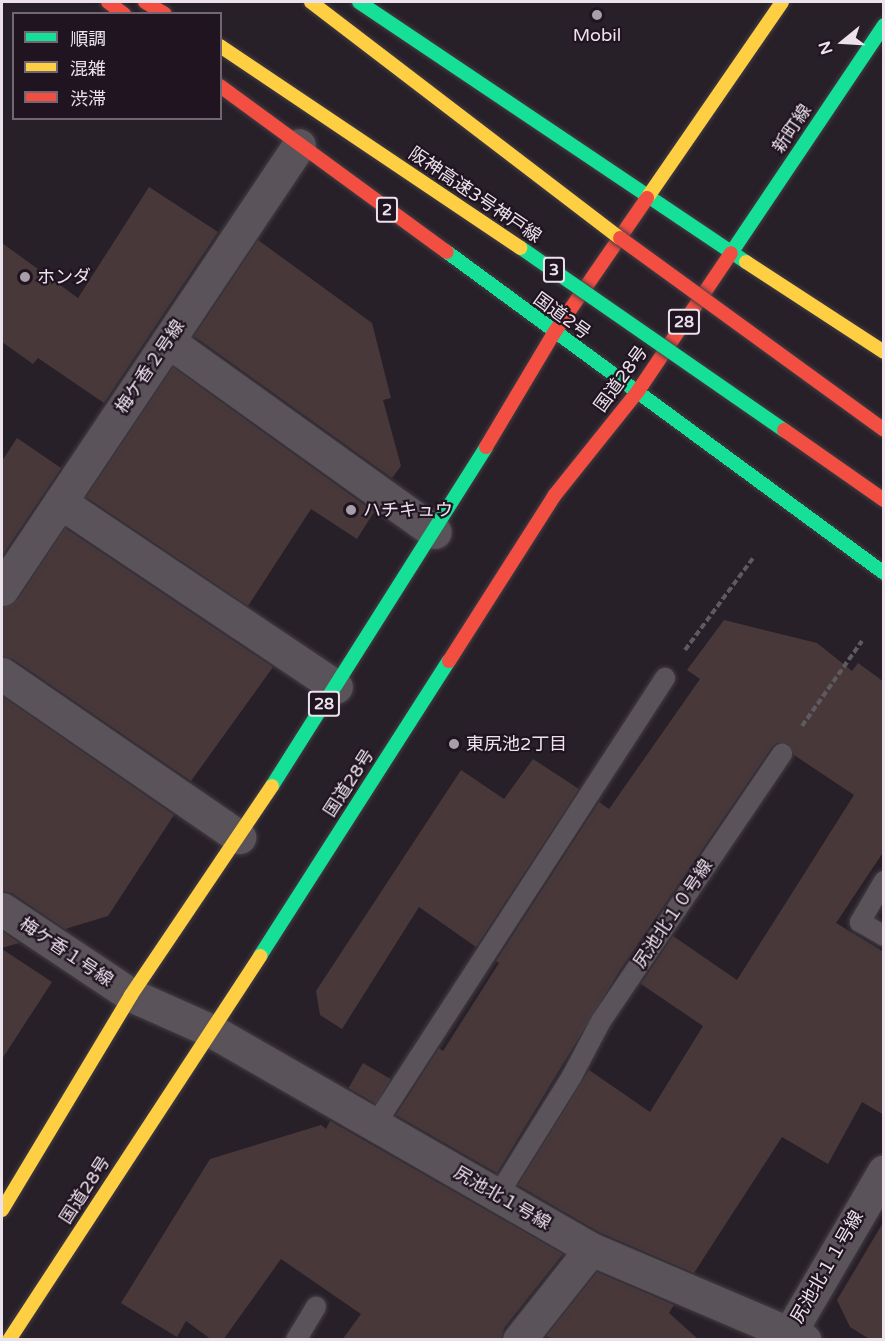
<!DOCTYPE html>
<meta charset="utf-8">
<style>
body{margin:0}
#map{position:relative;width:885px;height:1341px;overflow:hidden;background:#282028;font-family:"Varela Round","Noto Sans JP",sans-serif}
div>[style]{position:absolute}
[style*='--x']{left:calc(var(--x)*1px);top:calc(var(--y)*1px);width:calc(var(--w)*1px);rotate:calc(var(--a)*1deg)}
.building>*{inset:0;background:#48383a;transform-origin:0 0}
.path>*{height:4px;margin-top:-2px;transform-origin:0;background:repeating-linear-gradient(90deg,#5f5a5f 0 6px,transparent 0 9px)}
.roads{filter:drop-shadow(0 0 2px #443d44) drop-shadow(0 0 2px #443d44)}
.lane>*{height:20px;margin:-10px;padding:0 10px;transform-origin:10px;border-radius:10px;background:#5a535a}
.street>*{height:33px;margin:-16.5px;padding:0 16.5px;transform-origin:16.5px;border-radius:16.5px;background:#5a535a}
.fast>*{height:14px;margin:-7px;padding:0 7px;transform-origin:7px;border-radius:7px;background:#16e098}
.slow>*{height:14px;margin:-7px;padding:0 7px;transform-origin:7px;border-radius:7px;background:#ffcf43}
.jam>*{height:14px;margin:-7px;padding:0 7px;transform-origin:7px;border-radius:7px;background:#f24e42}
.bridges{filter:drop-shadow(0 0 2px #443d44) drop-shadow(0 0 2px #443d44)}
.fast-bridge>*{height:14px;margin:-7px;padding:0 7px;transform-origin:7px;border-radius:7px;background:#16e098}
.slow-bridge>*{height:14px;margin:-7px;padding:0 7px;transform-origin:7px;border-radius:7px;background:#ffcf43}
.jam-bridge>*{height:14px;margin:-7px;padding:0 7px;transform-origin:7px;border-radius:7px;background:#f24e42}
.dots>*{width:16px;height:16px;translate:-50% -50%;box-sizing:border-box;border:3px solid #211421;border-radius:50%}
span{translate:-50% -50%;white-space:nowrap;text-align:center;line-height:1.15;-webkit-text-stroke:4.5px #211421;paint-order:stroke}
.shield-label span{padding:2px 4px;background:#211421;border:2px solid;border-radius:4px;-webkit-text-stroke-width:0}
.shield-label{font-size:16px;color:#ebe2eb;font-weight:700}
.poi-label{font-size:18px;color:#ebe2eb}
.left{translate:0 -50%;text-align:left}
.street-label{font-size:18px;color:#ebe2eb}
.frame{position:absolute;inset:0;border:3px solid #ebe2eb;pointer-events:none}
.legend{position:absolute;left:12px;top:12px;width:210px;height:108px;box-sizing:border-box;background:#211421;border:2px solid #726672;margin:0;padding:8px 10px;list-style:none;font-size:18px;color:#ebe2eb}
.legend li{display:flex;align-items:center;gap:12px;height:30px}
.legend b{width:30px;border:2px solid #726672}
.north{position:absolute;left:813px;top:12px;width:60px;height:60px;-webkit-text-stroke:4px #211421;paint-order:stroke;rotate:252deg;font-size:16px;font-weight:700;line-height:24px;text-align:center;color:#ebe2eb}
.north::after{content:'';display:block;margin:auto;width:21px;height:27px;background:#ebe2eb;clip-path:polygon(50% 0,100% 100%,50% 72%,0 100%)}
</style>
<div id="map">
<div class="building">
<div style="clip-path:polygon(149px 187px,218px 232px,104px 403px,38px 358px,33px 364px,2px 342px,2px 243px,78px 298px)"></div>
<div style="clip-path:polygon(258px 240px,372px 323px,391px 398px,383px 400px,401px 466px,392px 478px,194px 336px)"></div>
<div style="clip-path:polygon(173px 367px,374px 512px,357px 539px,311px 509px,248px 606px,86px 497px)"></div>
<div style="clip-path:polygon(17px 438px,61px 468px,2px 556px,2px 461px)"></div>
<div style="clip-path:polygon(65px 528px,273px 667px,191px 781px,13px 659px,2px 656px,2px 608px,18px 599px)"></div>
<div style="clip-path:polygon(724px 620px,817px 643px,852px 671px,858px 663px,884px 682px,884px 851px,836px 923px,884px 952px,884px 1115px,862px 1102px,828px 1164px,782px 1137px,694px 1273px,599px 1232px,518px 1185px,589px 1070px,650px 1112px,703px 1026px,641px 984px,673px 936px,737px 980px,854px 795px,794px 755px,788px 744px,777px 743px,772px 747px,620px 970px,497px 1173px,396px 1115px,439px 1048px,443px 1051px,499px 963px,496px 961px,599px 802px,609px 809px,700px 679px,687px 670px)"></div>
<div style="clip-path:polygon(2px 696px,174px 815px,108px 916px,65px 929px,12px 893px,2px 891px)"></div>
<div style="clip-path:polygon(533px 759px,579px 789px,476px 947px,419px 907px,342px 1029px,320px 1015px,316px 991px,461px 770px,504px 799px)"></div>
<div style="clip-path:polygon(2px 931px,19px 943px,2px 948px)"></div>
<div style="clip-path:polygon(2px 949px,52px 982px,2px 1059px)"></div>
<div style="left:363px;top:1063px;width:32px;height:29px;rotate:30deg"></div>
<div style="clip-path:polygon(330px 1121px,563px 1254px,504px 1328px,501px 1340px,342px 1340px,361px 1314px,281px 1259px,223px 1340px,212px 1340px,186px 1321px,177px 1337px,121px 1303px,210px 1159px,321px 1125px,326px 1129px)"></div>
<div style="clip-path:polygon(884px 1221px,884px 1340px,871px 1340px,850px 1327px,837px 1300px)"></div>
<div style="clip-path:polygon(597px 1272px,674px 1305px,669px 1313px,699px 1340px,554px 1340px,546px 1336px)"></div>
</div>
<div class="path">
<div style="--x:685;--y:650;--w:114;--a:-53.5"></div>
<div style="--x:802;--y:726;--w:104;--a:-54.8"></div>
</div>
<div class="roads">
<div class="lane">
<div style="--x:884;--y:881;--w:48;--a:120.3"></div>
<div style="--x:860;--y:922;--w:28;--a:30"></div>
<div style="--x:375;--y:1125;--w:533;--a:-57.03"></div>
<div style="--x:498;--y:1195;--w:140;--a:-58.1"></div>
<div style="--x:572;--y:1076;--w:62;--a:-62.2"></div>
<div style="--x:601;--y:1021;--w:323;--a:-55.9"></div>
<div style="--x:296;--y:1340;--w:39;--a:-59"></div>
</div>
<div class="street">
<div style="--x:168;--y:341;--w:328;--a:35.6"></div>
<div style="--x:60;--y:502;--w:332;--a:33.8"></div>
<div style="--x:2;--y:589;--w:534;--a:-56.22"></div>
<div style="--x:2;--y:674;--w:288;--a:34.5"></div>
<div style="--x:2;--y:909;--w:155;--a:33.7"></div>
<div style="--x:131;--y:995;--w:89;--a:24"></div>
<div style="--x:212;--y:1031;--w:437;--a:29.9"></div>
<div style="--x:591;--y:1249;--w:232;--a:23.1"></div>
<div style="--x:790;--y:1332;--w:186;--a:-59.7"></div>
<div style="--x:519;--y:1340;--w:116;--a:-51.6"></div>
</div>
<div class="fast">
<div style="--x:359;--y:2;--w:466;--a:33.9"></div>
<div style="--x:447;--y:252;--w:542;--a:36.3"></div>
<div style="--x:731;--y:253;--w:275;--a:-56.1"></div>
<div style="--x:272;--y:786;--w:401;--a:-57.7"></div>
<div style="--x:260;--y:956;--w:350;--a:-57.4"></div>
</div>
<div class="slow">
<div style="--x:647;--y:198;--w:238;--a:-55.4"></div>
<div style="--x:746;--y:262;--w:165;--a:33.1"></div>
<div style="--x:2;--y:1210;--w:251;--a:-59"></div>
<div style="--x:131;--y:995;--w:252;--a:-56"></div>
<div style="--x:9;--y:1340;--w:459;--a:-56.8"></div>
</div>
<div class="jam">
<div style="--x:108;--y:2;--w:20;--a:37"></div>
<div style="--x:145;--y:2;--w:23;--a:31"></div>
<div style="--x:220;--y:86;--w:281;--a:36.2"></div>
<div style="--x:486;--y:447;--w:133;--a:-59.2"></div>
<div style="--x:554;--y:333;--w:164;--a:-55.4"></div>
<div style="--x:449;--y:661;--w:196;--a:-57.5"></div>
<div style="--x:554;--y:496;--w:134;--a:-51.3"></div>
<div style="--x:638;--y:391;--w:166;--a:-56"></div>
</div>
</div>
<div class="bridges">
<div class="fast-bridge">
<div style="--x:521;--y:248;--w:320;--a:34.7"></div>
</div>
<div class="slow-bridge">
<div style="--x:311;--y:2;--w:389;--a:37.4"></div>
<div style="--x:220;--y:46;--w:362;--a:33.9"></div>
</div>
<div class="jam-bridge">
<div style="--x:620;--y:238;--w:326;--a:36"></div>
<div style="--x:784;--y:430;--w:122;--a:35"></div>
</div>
</div>
<div class="dots">
<div style="left:597px;top:15px;background:#a79ea7"></div>
<div style="left:25px;top:277px;background:#a79ea7"></div>
<div style="left:351px;top:510px;background:#a79ea7"></div>
<div style="left:454px;top:744px;background:#a79ea7"></div>
</div>
<div class="shield-label">
<span style="left:387px;top:210px">2</span>
<span style="left:554px;top:270px">3</span>
<span style="left:684px;top:322px">28</span>
<span style="left:324px;top:704px">28</span>
</div>
<div class="poi-label">
<span style="left:597px;top:35px">Mobil</span>
<span class="left" style="left:37px;top:277px">ホンダ</span>
<span class="left" style="left:363px;top:510px">ハチキュウ</span>
<span class="left" style="left:466px;top:744px">東尻池2丁目</span>
</div>
<div class="street-label">
<span style="left:792px;top:129px;rotate:-56deg">新町線</span>
<span style="left:475px;top:195px;rotate:34deg">阪神高速3号神戸線</span>
<span style="left:562px;top:316px;rotate:36deg">国道2号</span>
<span style="left:150px;top:367px;rotate:-56deg">梅ケ香２号線</span>
<span style="left:621px;top:379px;rotate:-54deg">国道28号</span>
<span style="left:349px;top:783px;rotate:-57deg">国道28号</span>
<span style="left:673px;top:914px;rotate:-56deg">尻池北１０号線</span>
<span style="left:66px;top:952px;rotate:34deg">梅ケ香１号線</span>
<span style="left:85px;top:1190px;rotate:-57deg">国道28号</span>
<span style="left:502px;top:1198px;rotate:30deg">尻池北１号線</span>
<span style="left:827px;top:1267px;rotate:-60deg">尻池北１１号線</span>
</div>
<div class="frame"></div>
<ul class="legend">
<li><b style="height:8px;background:#16e098"></b>順調</li>
<li><b style="height:8px;background:#ffcf43"></b>混雑</li>
<li><b style="height:8px;background:#f24e42"></b>渋滞</li>
</ul>
<div class="north">N</div>
</div>
